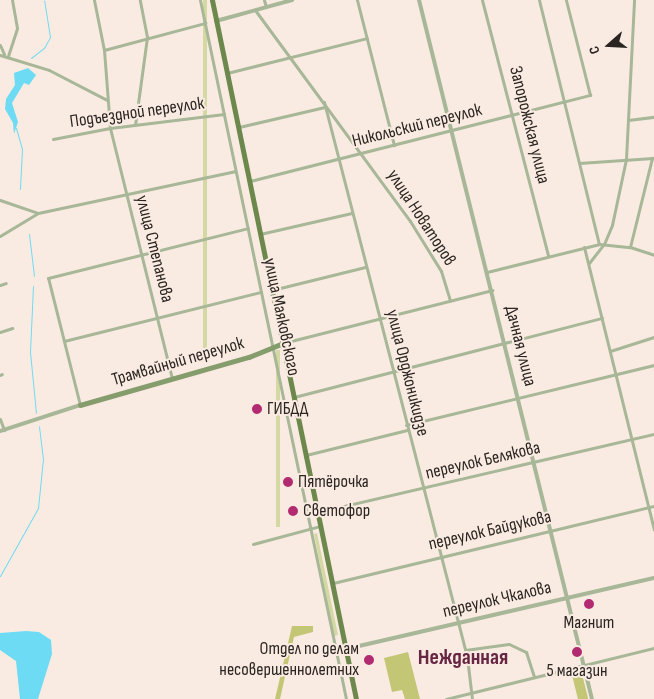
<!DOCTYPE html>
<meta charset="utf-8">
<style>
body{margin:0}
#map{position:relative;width:654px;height:699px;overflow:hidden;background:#faebe2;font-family:"Sofia Sans Condensed",sans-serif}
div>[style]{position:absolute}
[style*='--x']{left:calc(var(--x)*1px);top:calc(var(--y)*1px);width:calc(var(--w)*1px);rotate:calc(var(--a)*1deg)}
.green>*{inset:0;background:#d4d8a3;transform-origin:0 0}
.forest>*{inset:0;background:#c3c775;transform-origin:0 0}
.water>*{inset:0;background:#6ddbf3}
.stream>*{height:1px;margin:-0.5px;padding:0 0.5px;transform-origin:0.5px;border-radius:0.5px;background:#6ddbf3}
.minor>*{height:3px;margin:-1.5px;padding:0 1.5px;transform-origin:1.5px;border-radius:1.5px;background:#a7b797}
.tertiary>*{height:4px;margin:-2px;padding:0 2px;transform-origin:2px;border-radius:2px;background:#a7b797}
.secondary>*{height:4.5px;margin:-2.25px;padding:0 2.25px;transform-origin:2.25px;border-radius:2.25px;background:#859c6c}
.primary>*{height:5px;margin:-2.5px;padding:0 2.5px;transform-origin:2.5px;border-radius:2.5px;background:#6c884c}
.dots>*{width:14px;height:14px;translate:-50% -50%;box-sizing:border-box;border:2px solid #faebe2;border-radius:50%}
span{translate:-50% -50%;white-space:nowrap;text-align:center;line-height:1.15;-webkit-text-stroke:4px #faebe2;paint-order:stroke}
.street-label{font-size:18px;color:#2a2521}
.poi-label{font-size:18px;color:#2a2521}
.left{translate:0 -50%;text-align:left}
.right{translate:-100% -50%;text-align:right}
.district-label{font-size:22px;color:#672644;font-weight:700}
.north{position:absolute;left:584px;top:20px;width:50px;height:50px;-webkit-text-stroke:4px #faebe2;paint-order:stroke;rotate:251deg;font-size:14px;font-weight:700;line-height:20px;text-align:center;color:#2a2521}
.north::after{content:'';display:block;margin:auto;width:18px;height:22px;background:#2a2521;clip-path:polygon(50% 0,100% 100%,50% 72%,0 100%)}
</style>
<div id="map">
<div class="green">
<div style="left:203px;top:0;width:4px;height:348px"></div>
<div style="left:276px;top:350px;width:4px;height:177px"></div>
<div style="clip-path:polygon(317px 533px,338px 635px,334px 636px,314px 534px)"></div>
</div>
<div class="forest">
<div style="clip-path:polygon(292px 626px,313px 626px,313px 632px,294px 637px,280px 699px,275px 699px)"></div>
<div style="clip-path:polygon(408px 652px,420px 699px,405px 699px,402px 690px,392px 692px,384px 658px)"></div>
<div style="left:581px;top:670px;width:30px;height:10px;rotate:76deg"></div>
</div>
<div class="water">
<div style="clip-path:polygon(28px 68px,36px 75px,29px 85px,24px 83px,12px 103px,18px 122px,14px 134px,13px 123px,5px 109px,6px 99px,15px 85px,14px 73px)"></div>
<div style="clip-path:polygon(26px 631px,39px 632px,51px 640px,52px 654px,38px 699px,20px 699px,16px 661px,0 650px,0 633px)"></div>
</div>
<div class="stream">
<div style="--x:31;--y:58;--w:16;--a:-38"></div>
<div style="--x:44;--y:48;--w:13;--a:-61"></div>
<div style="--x:50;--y:37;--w:37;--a:-99"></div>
<div style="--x:16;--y:128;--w:22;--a:74"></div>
<div style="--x:22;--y:149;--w:40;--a:92.9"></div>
<div style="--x:29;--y:234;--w:42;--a:83.2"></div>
<div style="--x:33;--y:286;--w:66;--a:92.6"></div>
<div style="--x:30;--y:352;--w:61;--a:84.4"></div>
<div style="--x:0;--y:576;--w:78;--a:-60.8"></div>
<div style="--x:38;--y:508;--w:49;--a:-84.2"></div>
<div style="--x:43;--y:459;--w:33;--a:-97"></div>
</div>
<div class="minor">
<div style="--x:94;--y:0;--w:51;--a:78.7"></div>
<div style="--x:104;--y:50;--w:78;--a:85.6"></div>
<div style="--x:110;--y:128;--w:258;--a:76.1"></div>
<div style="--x:200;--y:0;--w:714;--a:78.2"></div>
<div style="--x:264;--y:0;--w:7;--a:74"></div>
<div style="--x:357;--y:0;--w:150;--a:75.7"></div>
<div style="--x:482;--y:0;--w:264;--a:75.5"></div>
<div style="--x:539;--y:0;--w:251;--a:76.2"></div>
<div style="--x:255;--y:10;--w:262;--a:53.7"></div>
<div style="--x:410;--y:221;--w:59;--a:58.2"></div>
<div style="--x:441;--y:271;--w:31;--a:73"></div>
<div style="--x:0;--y:45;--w:10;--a:66"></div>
<div style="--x:104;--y:50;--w:105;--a:-15"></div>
<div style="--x:0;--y:55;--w:51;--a:17"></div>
<div style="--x:49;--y:70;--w:65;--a:27.3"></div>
<div style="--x:8;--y:56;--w:29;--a:-72"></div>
<div style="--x:17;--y:28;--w:28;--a:-100"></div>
<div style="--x:227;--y:73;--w:144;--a:-14"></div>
<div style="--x:324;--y:102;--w:573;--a:75.55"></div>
<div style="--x:467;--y:657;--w:42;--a:83.2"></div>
<div style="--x:628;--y:120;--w:26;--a:-7"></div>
<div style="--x:135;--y:125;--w:89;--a:-82.2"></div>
<div style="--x:147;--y:37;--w:38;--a:-101"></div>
<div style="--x:239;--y:127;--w:88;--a:-13.1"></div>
<div style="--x:53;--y:139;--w:58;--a:-10.9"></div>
<div style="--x:110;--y:128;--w:115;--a:-7"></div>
<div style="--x:579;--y:163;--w:74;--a:-3.9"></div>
<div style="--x:250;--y:181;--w:351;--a:-14.2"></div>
<div style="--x:590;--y:95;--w:98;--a:-104.2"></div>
<div style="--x:0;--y:200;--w:39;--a:19"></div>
<div style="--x:260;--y:234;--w:94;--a:-12.9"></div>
<div style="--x:0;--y:236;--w:44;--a:-31.2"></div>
<div style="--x:38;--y:213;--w:201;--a:-12"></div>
<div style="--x:584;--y:247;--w:291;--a:76.1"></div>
<div style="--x:630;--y:247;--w:92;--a:-76.1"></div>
<div style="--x:589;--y:263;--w:24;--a:-52"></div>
<div style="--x:604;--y:244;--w:21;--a:-67"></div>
<div style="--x:612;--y:225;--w:67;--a:-78"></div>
<div style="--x:626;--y:159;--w:159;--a:-87.1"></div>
<div style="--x:487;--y:272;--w:115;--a:-14"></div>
<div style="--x:599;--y:244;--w:31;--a:6"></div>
<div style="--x:630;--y:247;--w:25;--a:18"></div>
<div style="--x:0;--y:285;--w:6;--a:-18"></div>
<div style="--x:272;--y:290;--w:96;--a:-13.9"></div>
<div style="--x:0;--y:332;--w:13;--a:-18"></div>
<div style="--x:64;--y:341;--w:203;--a:-14"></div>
<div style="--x:283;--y:343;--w:216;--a:-14.2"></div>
<div style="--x:610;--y:351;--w:46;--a:-17.7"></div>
<div style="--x:0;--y:375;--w:2;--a:-27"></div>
<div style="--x:294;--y:397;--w:318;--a:-14.4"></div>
<div style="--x:80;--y:405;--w:131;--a:-104.1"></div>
<div style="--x:48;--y:278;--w:206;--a:-14"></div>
<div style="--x:0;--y:419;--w:12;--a:70"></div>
<div style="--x:406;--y:425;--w:255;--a:-13.6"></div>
<div style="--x:306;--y:455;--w:104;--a:-13.9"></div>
<div style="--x:318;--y:512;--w:345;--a:-13.1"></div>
<div style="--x:253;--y:544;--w:69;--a:-15"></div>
<div style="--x:333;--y:583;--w:330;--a:-13.5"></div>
<div style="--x:465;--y:650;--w:44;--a:-7.8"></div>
<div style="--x:509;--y:644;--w:19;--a:25"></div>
<div style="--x:526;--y:652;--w:26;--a:72"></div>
<div style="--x:446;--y:699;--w:214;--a:-13.8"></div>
</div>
<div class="tertiary">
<div style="--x:419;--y:0;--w:720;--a:76.1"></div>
<div style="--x:216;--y:21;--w:79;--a:-15.4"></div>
<div style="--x:0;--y:431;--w:84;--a:-18"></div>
<div style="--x:346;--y:649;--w:316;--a:-13"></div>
</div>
<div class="secondary">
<div style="--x:80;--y:405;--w:176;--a:-15.9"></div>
<div style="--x:249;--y:357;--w:37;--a:-22"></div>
</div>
<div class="primary">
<div style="--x:212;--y:0;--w:714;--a:78.36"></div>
</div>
<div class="dots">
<div style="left:257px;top:409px;background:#b22b70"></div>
<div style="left:288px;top:482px;background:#b22b70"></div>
<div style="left:293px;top:511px;background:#b22b70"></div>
<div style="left:589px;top:604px;background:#b22b70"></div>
<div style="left:577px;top:652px;background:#b22b70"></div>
<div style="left:369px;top:660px;background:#b22b70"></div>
</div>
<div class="street-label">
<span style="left:137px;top:113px;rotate:-8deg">Подъездной переулок</span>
<span style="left:529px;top:125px;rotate:76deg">Запорожская улица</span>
<span style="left:417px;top:126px;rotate:-14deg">Никольский переулок</span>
<span style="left:421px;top:218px;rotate:57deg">улица Новаторов</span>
<span style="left:154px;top:249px;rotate:76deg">улица Степанова</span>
<span style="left:281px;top:317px;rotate:78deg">улица Маяковского</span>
<span style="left:520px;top:346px;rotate:76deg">Дачная улица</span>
<span style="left:178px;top:362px;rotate:-16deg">Трамвайный переулок</span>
<span style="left:407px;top:373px;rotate:76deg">улица Орджоникидзе</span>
<span style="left:483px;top:461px;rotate:-13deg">переулок Белякова</span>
<span style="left:490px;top:531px;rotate:-13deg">переулок Байдукова</span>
<span style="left:497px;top:600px;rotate:-13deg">переулок Чкалова</span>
</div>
<div class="poi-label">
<span class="left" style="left:267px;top:409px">ГИБДД</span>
<span class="left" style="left:298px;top:482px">Пятёрочка</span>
<span class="left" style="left:303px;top:511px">Светофор</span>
<span style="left:589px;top:623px">Магнит</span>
<span class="right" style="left:359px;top:660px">Отдел по делам<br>несовершеннолетних</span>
<span style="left:577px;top:671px">5 магазин</span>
</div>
<div class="district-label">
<span style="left:463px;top:658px">Нежданная</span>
</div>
<div class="north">С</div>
</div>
